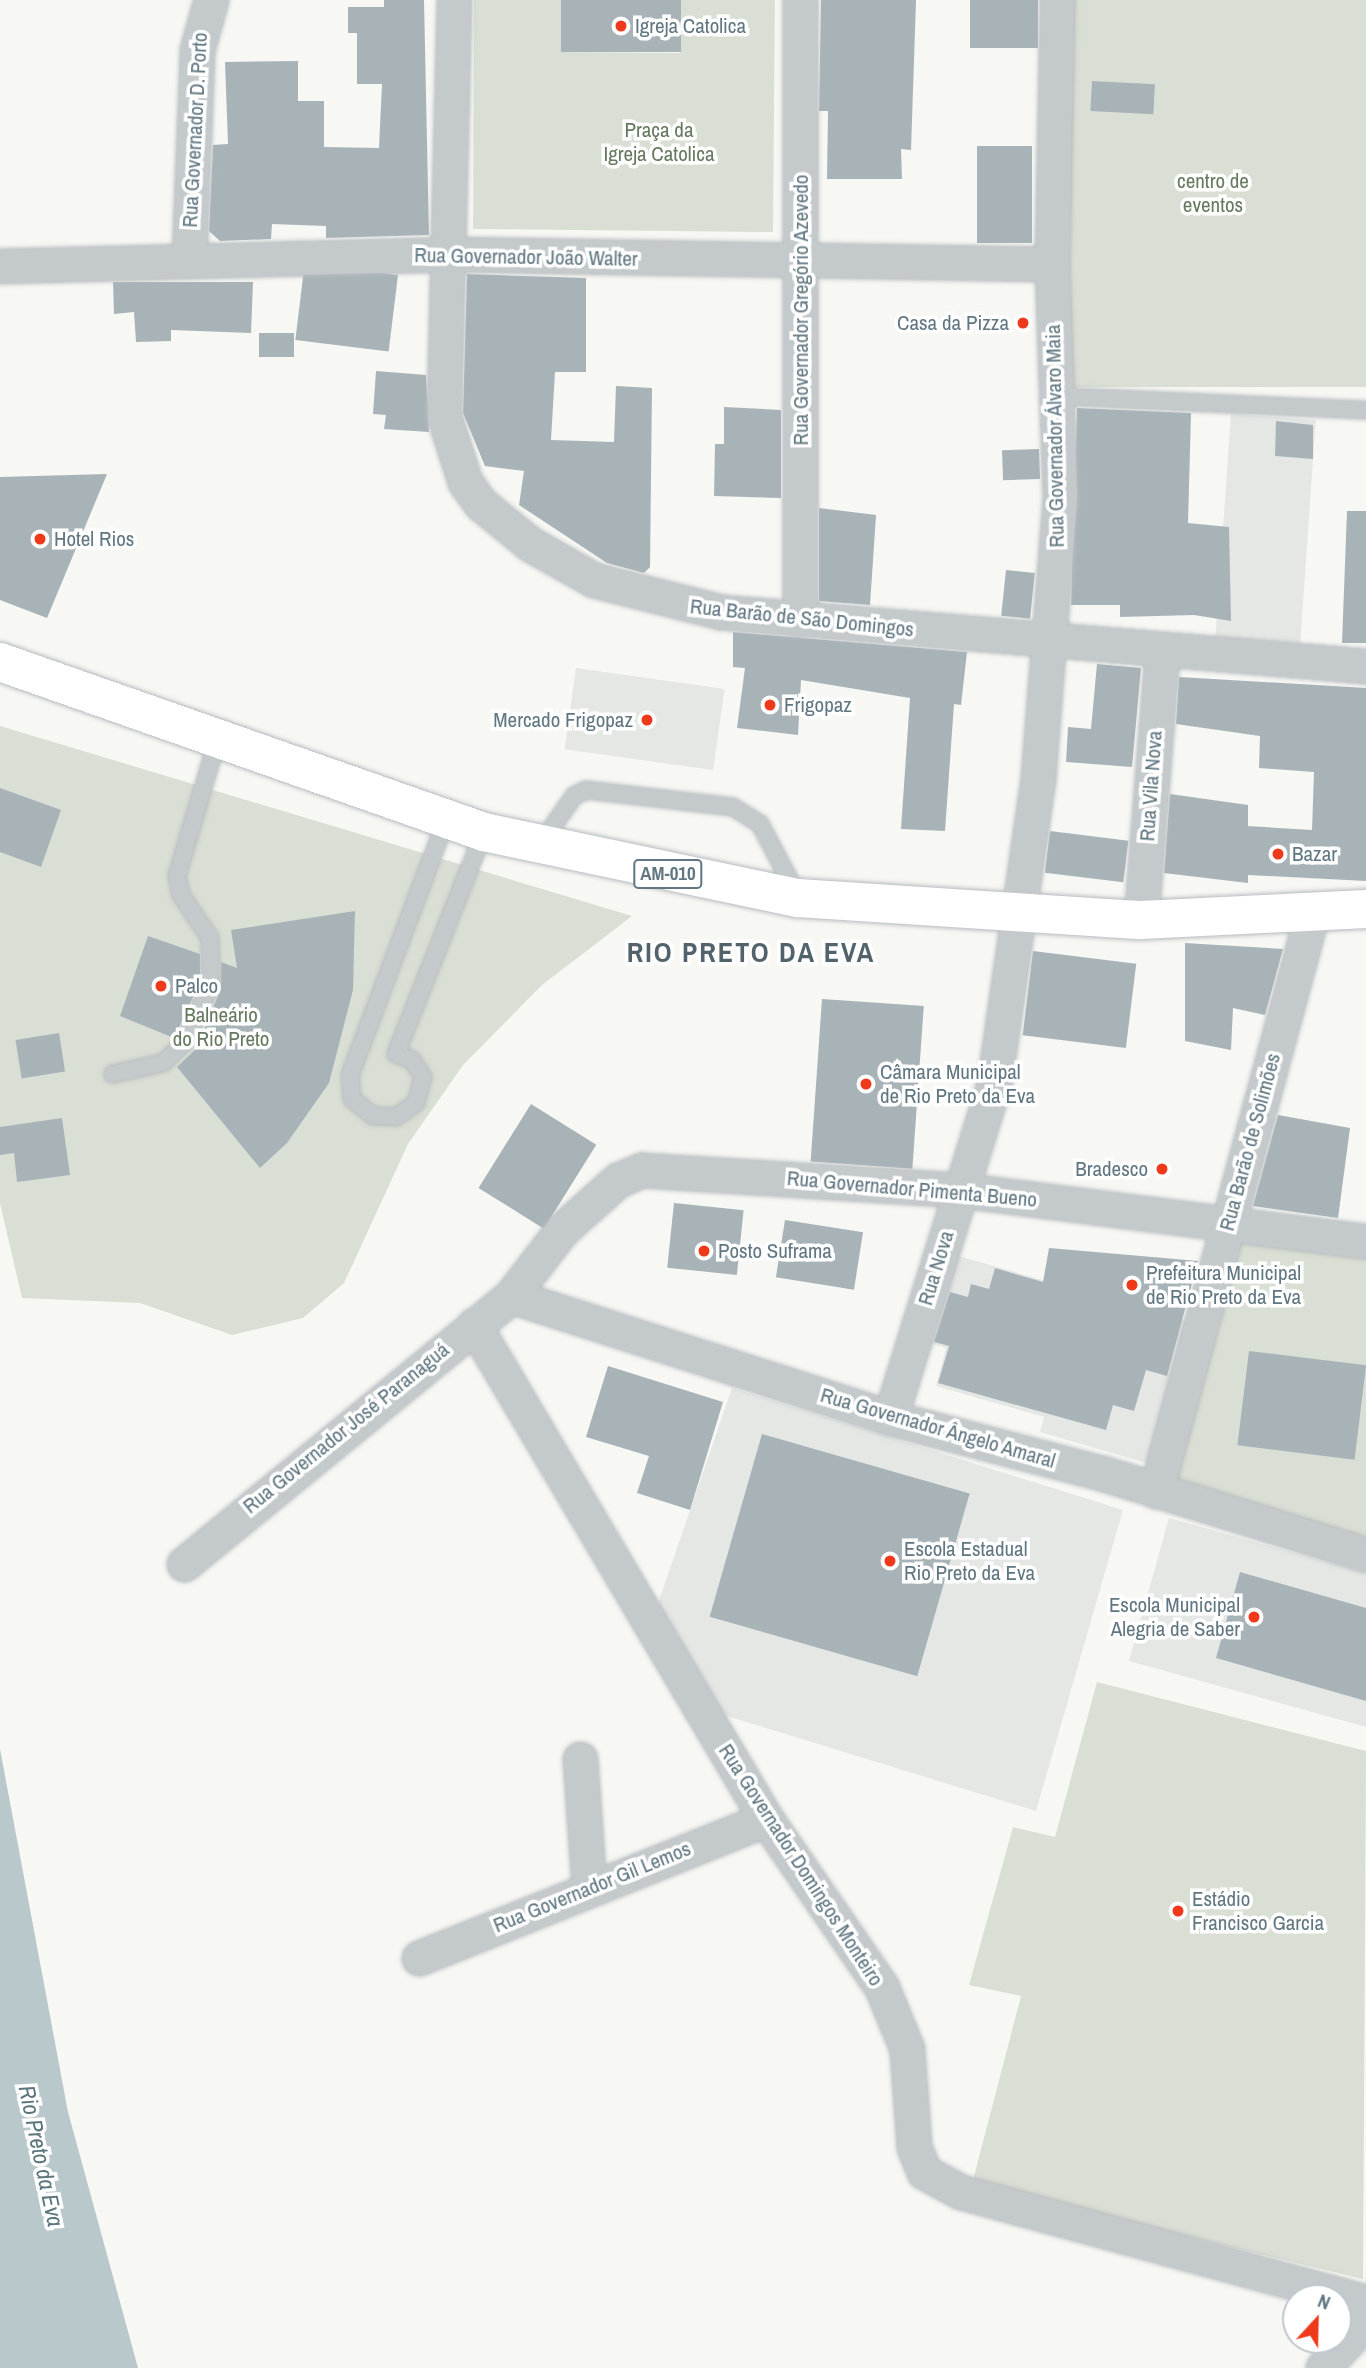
<!DOCTYPE html>
<meta charset="utf-8">
<style>
body{margin:0}
#map{position:relative;width:1366px;height:2368px;overflow:hidden;background:#f7f7f4;font-family:"Archivo Narrow",sans-serif}
div>[style]{position:absolute}
[style*='--x']{left:calc(var(--x)*1px);top:calc(var(--y)*1px);width:calc(var(--w)*1px);rotate:calc(var(--a)*1deg)}
.built>*{inset:0;background:#e5e7e5;transform-origin:0 0}
.green>*{inset:0;background:#d9dfd4;transform-origin:0 0}
.water>*{inset:0;background:#b9c8cb}
.building>*{inset:0;background:#a8b3b8;transform-origin:0 0}
.roads{filter:drop-shadow(0 0 2px #b7bcbf) drop-shadow(0 0 2px #b7bcbf)}
.lane>*{height:16px;margin:-8px;padding:0 8px;transform-origin:8px;border-radius:8px;background:#c4c9cc}
.street>*{height:33px;margin:-16.5px;padding:0 16.5px;transform-origin:16.5px;border-radius:16.5px;background:#c4c9cc}
.primary>*{height:38px;margin:-19px;padding:0 19px;transform-origin:19px;border-radius:19px;background:#fff}
.dots>*{width:19px;height:19px;translate:-50% -50%;box-sizing:border-box;border:4px solid #fff;border-radius:50%}
span{translate:-50% -50%;white-space:nowrap;text-align:center;line-height:1.15;-webkit-text-stroke:7px #fff;paint-order:stroke}
.shield-label span{padding:2px 5px;background:#fff;border:2px solid;border-radius:5px;-webkit-text-stroke-width:0}
.shield-label{font-size:19px;color:#607681;font-weight:700}
.poi-label{font-size:21px;color:#607681}
.left{translate:0 -50%;text-align:left}
.right{translate:-100% -50%;text-align:right}
.street-label{font-size:21px;color:#607681}
.park-label{font-size:21px;color:#66795f}
.water-label{font-size:23px;color:#5a767c;font-style:italic}
.district-label{font-size:28px;color:#52636b;font-weight:700;letter-spacing:2px}
.north{position:absolute;left:1282px;top:2284px;width:70px;height:70px;box-sizing:border-box;background:#fff;border:2px solid #bfc8cd;border-radius:50%;rotate:22deg;font-size:19px;font-weight:700;line-height:28px;text-align:center;color:#607681}
.north::after{content:'';display:block;margin:auto;width:24px;height:32px;background:#ef391b;clip-path:polygon(50% 0,100% 100%,50% 72%,0 100%)}
</style>
<div id="map">
<div class="built">
<div style="left:1231px;top:414px;width:85px;height:224px;rotate:4deg"></div>
<div style="left:576px;top:668px;width:150px;height:82px;rotate:8deg"></div>
<div style="clip-path:polygon(948px 1253px,1190px 1322px,1150px 1464px,1040px 1432px,1044px 1417px,936px 1386px,946px 1348px,923px 1341px)"></div>
<div style="clip-path:polygon(732px 1388px,1123px 1510px,1036px 1811px,711px 1711px,655px 1612px)"></div>
<div style="clip-path:polygon(1169px 1518px,1366px 1573px,1366px 1727px,1129px 1661px)"></div>
</div>
<div class="green">
<div style="clip-path:polygon(474px 0,561px 0,561px 52px,680px 53px,681px 0,775px 0,773px 232px,473px 229px)"></div>
<div style="left:1063px;top:0;width:303px;height:387px"></div>
<div style="clip-path:polygon(0 726px,632px 916px,542px 985px,463px 1065px,408px 1144px,344px 1283px,303px 1318px,232px 1335px,140px 1303px,22px 1298px,0 1203px)"></div>
<div style="clip-path:polygon(1241px 1230px,1366px 1255px,1366px 1546px,1171px 1491px)"></div>
<div style="clip-path:polygon(1097px 1682px,1366px 1751px,1363px 2279px,972px 2184px,1021px 1996px,969px 1985px,1013px 1827px,1055px 1837px)"></div>
</div>
<div class="water">
<div style="clip-path:polygon(0 1749px,68px 2112px,138px 2368px,0 2368px)"></div>
</div>
<div class="building">
<div style="clip-path:polygon(384px 0,424px 0,429px 235px,326px 238px,326px 226px,272px 224px,271px 239px,220px 241px,209px 231px,213px 145px,228px 144px,225px 62px,298px 61px,298px 101px,324px 101px,324px 147px,379px 148px,382px 84px,357px 84px,357px 33px,348px 33px,348px 7px,384px 7px)"></div>
<div style="left:561px;top:0;width:120px;height:52px"></div>
<div style="clip-path:polygon(821px 0,916px 0,911px 150px,901px 149px,902px 179px,827px 179px,828px 111px,819px 111px)"></div>
<div style="left:970px;top:0;width:68px;height:48px"></div>
<div style="left:1092px;top:81px;width:63px;height:30px;rotate:3deg"></div>
<div style="left:977px;top:146px;width:55px;height:97px"></div>
<div style="clip-path:polygon(467px 274px,586px 278px,586px 372px,555px 372px,551px 440px,614px 442px,616px 386px,652px 388px,650px 567px,644px 573px,607px 563px,519px 505px,524px 471px,485px 466px,463px 413px)"></div>
<div style="left:398px;top:275px;width:77px;height:94px;rotate:97deg"></div>
<div style="clip-path:polygon(113px 282px,253px 282px,251px 333px,171px 330px,171px 341px,136px 342px,134px 312px,114px 314px)"></div>
<div style="left:259px;top:333px;width:35px;height:24px"></div>
<div style="clip-path:polygon(376px 371px,426px 375px,429px 432px,384px 429px,386px 415px,373px 414px)"></div>
<div style="clip-path:polygon(724px 407px,781px 410px,781px 498px,714px 496px,715px 444px,724px 444px)"></div>
<div style="clip-path:polygon(1077px 408px,1191px 413px,1188px 523px,1229px 527px,1231px 621px,1194px 615px,1120px 617px,1120px 605px,1071px 605px)"></div>
<div style="clip-path:polygon(1276px 421px,1313px 425px,1313px 459px,1275px 456px)"></div>
<div style="left:1039px;top:449px;width:30px;height:37px;rotate:88deg"></div>
<div style="clip-path:polygon(107px 474px,47px 618px,0 600px,0 477px)"></div>
<div style="clip-path:polygon(819px 508px,876px 515px,870px 605px,819px 601px)"></div>
<div style="clip-path:polygon(1347px 511px,1366px 511px,1366px 643px,1342px 643px)"></div>
<div style="left:1006px;top:570px;width:29px;height:46px;rotate:6deg"></div>
<div style="clip-path:polygon(733px 632px,967px 652px,961px 705px,954px 704px,945px 831px,901px 829px,910px 698px,801px 680px,798px 735px,737px 728px,745px 668px,733px 667px)"></div>
<div style="clip-path:polygon(1097px 664px,1141px 668px,1132px 767px,1066px 762px,1068px 727px,1091px 729px)"></div>
<div style="clip-path:polygon(1179px 677px,1366px 688px,1366px 881px,1248px 875px,1248px 883px,1164px 873px,1170px 794px,1248px 805px,1248px 826px,1312px 830px,1314px 772px,1259px 768px,1260px 736px,1176px 724px)"></div>
<div style="clip-path:polygon(0 788px,61px 810px,41px 867px,0 852px)"></div>
<div style="left:1050px;top:831px;width:79px;height:42px;rotate:7deg"></div>
<div style="clip-path:polygon(355px 911px,353px 990px,329px 1083px,287px 1143px,260px 1168px,177px 1067px,198px 1047px,221px 988px,221px 962px,237px 968px,231px 930px)"></div>
<div style="clip-path:polygon(148px 936px,200px 954px,200px 982px,174px 1038px,120px 1016px)"></div>
<div style="clip-path:polygon(1185px 943px,1283px 949px,1265px 1015px,1233px 1008px,1231px 1050px,1185px 1041px)"></div>
<div style="left:1033px;top:951px;width:104px;height:85px;rotate:7deg"></div>
<div style="left:822px;top:999px;width:102px;height:163px;rotate:4deg"></div>
<div style="left:59px;top:1033px;width:39px;height:44px;rotate:81deg"></div>
<div style="left:531px;top:1104px;width:77px;height:99px;rotate:32deg"></div>
<div style="clip-path:polygon(1278px 1115px,1350px 1128px,1338px 1218px,1253px 1206px)"></div>
<div style="clip-path:polygon(62px 1118px,70px 1175px,17px 1182px,14px 1153px,0 1155px,0 1127px)"></div>
<div style="left:674px;top:1203px;width:70px;height:65px;rotate:6deg"></div>
<div style="left:785px;top:1220px;width:79px;height:58px;rotate:9deg"></div>
<div style="clip-path:polygon(1049px 1248px,1198px 1261px,1167px 1376px,1146px 1370px,1134px 1411px,1113px 1405px,1106px 1430px,938px 1383px,949px 1346px,934px 1342px,950px 1292px,968px 1297px,971px 1284px,989px 1289px,995px 1268px,1043px 1282px)"></div>
<div style="left:1249px;top:1351px;width:118px;height:95px;rotate:7deg"></div>
<div style="clip-path:polygon(608px 1366px,723px 1402px,690px 1510px,637px 1493px,649px 1456px,586px 1437px)"></div>
<div style="left:762px;top:1434px;width:216px;height:190px;rotate:16deg"></div>
<div style="clip-path:polygon(1240px 1572px,1366px 1608px,1366px 1701px,1216px 1658px)"></div>
</div>
<div class="roads">
<div class="lane">
<div style="--x:1055;--y:396;--w:311;--a:2.6"></div>
<div style="--x:446;--y:820;--w:272;--a:110.6"></div>
<div style="--x:350;--y:1075;--w:24;--a:85"></div>
<div style="--x:352;--y:1099;--w:27;--a:39"></div>
<div style="--x:373;--y:1116;--w:23;--a:2"></div>
<div style="--x:396;--y:1117;--w:24;--a:-35"></div>
<div style="--x:416;--y:1103;--w:27;--a:-75"></div>
<div style="--x:423;--y:1077;--w:20;--a:-123"></div>
<div style="--x:412;--y:1060;--w:17;--a:-159"></div>
<div style="--x:396;--y:1054;--w:239;--a:-68.4"></div>
<div style="--x:541;--y:843;--w:57;--a:-54.9"></div>
<div style="--x:574;--y:796;--w:13;--a:-27"></div>
<div style="--x:586;--y:790;--w:148;--a:6.6"></div>
<div style="--x:733;--y:807;--w:32;--a:32"></div>
<div style="--x:760;--y:824;--w:79;--a:62.1"></div>
<div style="--x:113;--y:1074;--w:51;--a:-12.4"></div>
<div style="--x:163;--y:1063;--w:30;--a:-44"></div>
<div style="--x:185;--y:1042;--w:64;--a:-65.9"></div>
<div style="--x:211;--y:984;--w:46;--a:-91.2"></div>
<div style="--x:210;--y:938;--w:52;--a:-124"></div>
<div style="--x:181;--y:895;--w:19;--a:-102"></div>
<div style="--x:177;--y:876;--w:141;--a:-73.5"></div>
</div>
<div class="street">
<div style="--x:454;--y:0;--w:416;--a:91.4"></div>
<div style="--x:444;--y:416;--w:69;--a:72.3"></div>
<div style="--x:465;--y:482;--w:27;--a:54"></div>
<div style="--x:481;--y:504;--w:63;--a:39.2"></div>
<div style="--x:530;--y:544;--w:73;--a:29.4"></div>
<div style="--x:594;--y:580;--w:131;--a:14.1"></div>
<div style="--x:721;--y:612;--w:647;--a:4.79"></div>
<div style="--x:189;--y:261;--w:211;--a:-87.8"></div>
<div style="--x:197;--y:50;--w:52;--a:-74.4"></div>
<div style="--x:0;--y:266;--w:444;--a:-1.5"></div>
<div style="--x:444;--y:254;--w:608;--a:0.94"></div>
<div style="--x:800;--y:620;--w:620;--a:-90"></div>
<div style="--x:1141;--y:920;--w:269;--a:-85.5"></div>
<div style="--x:511;--y:1296;--w:398;--a:17.8"></div>
<div style="--x:890;--y:1418;--w:222;--a:14.6"></div>
<div style="--x:1105;--y:1474;--w:273;--a:17.2"></div>
<div style="--x:474;--y:1325;--w:574;--a:59.41"></div>
<div style="--x:766;--y:1819;--w:205;--a:55.5"></div>
<div style="--x:882;--y:1988;--w:66;--a:67.7"></div>
<div style="--x:907;--y:2049;--w:98;--a:85.9"></div>
<div style="--x:914;--y:2147;--w:27;--a:68"></div>
<div style="--x:924;--y:2172;--w:42;--a:28.4"></div>
<div style="--x:961;--y:2192;--w:420;--a:15.2"></div>
<div style="--x:890;--y:1418;--w:350;--a:-72.7"></div>
<div style="--x:994;--y:1084;--w:309;--a:-81.8"></div>
<div style="--x:1038;--y:778;--w:283;--a:-85.5"></div>
<div style="--x:1060;--y:496;--w:232;--a:-92"></div>
<div style="--x:1052;--y:264;--w:264;--a:-88.9"></div>
<div style="--x:1156;--y:1491;--w:598;--a:-74.87"></div>
<div style="--x:184;--y:1564;--w:423;--a:-39.3"></div>
<div style="--x:511;--y:1296;--w:83;--a:-52.3"></div>
<div style="--x:562;--y:1230;--w:75;--a:-41.8"></div>
<div style="--x:618;--y:1180;--w:26;--a:-23"></div>
<div style="--x:642;--y:1170;--w:319;--a:3.6"></div>
<div style="--x:960;--y:1190;--w:409;--a:7.2"></div>
<div style="--x:580;--y:1759;--w:129;--a:86"></div>
<div style="--x:419;--y:1958;--w:374;--a:-21.8"></div>
<div style="--x:1323;--y:2368;--w:64;--a:-47.5"></div>
</div>
<div class="primary">
<div style="--x:0;--y:662;--w:513;--a:19.35"></div>
<div style="--x:484;--y:832;--w:321;--a:11.9"></div>
<div style="--x:798;--y:898;--w:344;--a:3.7"></div>
<div style="--x:1141;--y:920;--w:225;--a:-2.8"></div>
</div>
</div>
<div class="dots">
<div style="left:621px;top:26px;background:#ef391b"></div>
<div style="left:1023px;top:323px;background:#ef391b"></div>
<div style="left:40px;top:539px;background:#ef391b"></div>
<div style="left:770px;top:705px;background:#ef391b"></div>
<div style="left:647px;top:720px;background:#ef391b"></div>
<div style="left:1278px;top:854px;background:#ef391b"></div>
<div style="left:161px;top:986px;background:#ef391b"></div>
<div style="left:866px;top:1084px;background:#ef391b"></div>
<div style="left:1162px;top:1169px;background:#ef391b"></div>
<div style="left:704px;top:1251px;background:#ef391b"></div>
<div style="left:1132px;top:1285px;background:#ef391b"></div>
<div style="left:890px;top:1561px;background:#ef391b"></div>
<div style="left:1254px;top:1617px;background:#ef391b"></div>
<div style="left:1178px;top:1911px;background:#ef391b"></div>
</div>
<div class="shield-label">
<span style="left:668px;top:874px">AM-010</span>
</div>
<div class="poi-label">
<span class="left" style="left:635px;top:26px">Igreja Catolica</span>
<span class="right" style="left:1009px;top:323px">Casa da Pizza</span>
<span class="left" style="left:54px;top:539px">Hotel Rios</span>
<span class="left" style="left:784px;top:705px">Frigopaz</span>
<span class="right" style="left:633px;top:720px">Mercado Frigopaz</span>
<span class="left" style="left:1292px;top:854px">Bazar</span>
<span class="left" style="left:175px;top:986px">Palco</span>
<span class="left" style="left:880px;top:1084px">Câmara Municipal<br>de Rio Preto da Eva</span>
<span class="right" style="left:1148px;top:1169px">Bradesco</span>
<span class="left" style="left:718px;top:1251px">Posto Suframa</span>
<span class="left" style="left:1146px;top:1285px">Prefeitura Municipal<br>de Rio Preto da Eva</span>
<span class="left" style="left:904px;top:1561px">Escola Estadual<br>Rio Preto da Eva</span>
<span class="right" style="left:1240px;top:1617px">Escola Municipal<br>Alegria de Saber</span>
<span class="left" style="left:1192px;top:1911px">Estádio<br>Francisco Garcia</span>
</div>
<div class="street-label">
<span style="left:195px;top:130px;rotate:-87deg">Rua Governador D. Porto</span>
<span style="left:526px;top:257px;rotate:1deg">Rua Governador João Walter</span>
<span style="left:801px;top:310px;rotate:-90deg">Rua Governador Gregório Azevedo</span>
<span style="left:1055px;top:436px;rotate:-91deg">Rua Governador Álvaro Maia</span>
<span style="left:802px;top:618px;rotate:6deg">Rua Barão de São Domingos</span>
<span style="left:1151px;top:786px;rotate:-86deg">Rua Vila Nova</span>
<span style="left:1250px;top:1142px;rotate:-75deg">Rua Barão de Solimões</span>
<span style="left:912px;top:1189px;rotate:5deg">Rua Governador Pimenta Bueno</span>
<span style="left:936px;top:1268px;rotate:-73deg">Rua Nova</span>
<span style="left:346px;top:1428px;rotate:-39deg">Rua Governador José Paranaguá</span>
<span style="left:938px;top:1428px;rotate:16deg">Rua Governador Ângelo Amaral</span>
<span style="left:801px;top:1865px;rotate:57deg">Rua Governador Domingos Monteiro</span>
<span style="left:592px;top:1887px;rotate:-22deg">Rua Governador Gil Lemos</span>
</div>
<div class="park-label">
<span style="left:659px;top:142px">Praça da<br>Igreja Catolica</span>
<span style="left:1213px;top:193px">centro de<br>eventos</span>
<span style="left:221px;top:1027px">Balneário<br>do Rio Preto</span>
</div>
<div class="water-label">
<span style="left:41px;top:2156px;rotate:78deg">Rio Preto da Eva</span>
</div>
<div class="district-label">
<span style="left:751px;top:952px">RIO PRETO DA EVA</span>
</div>
<div class="north">N</div>
</div>
